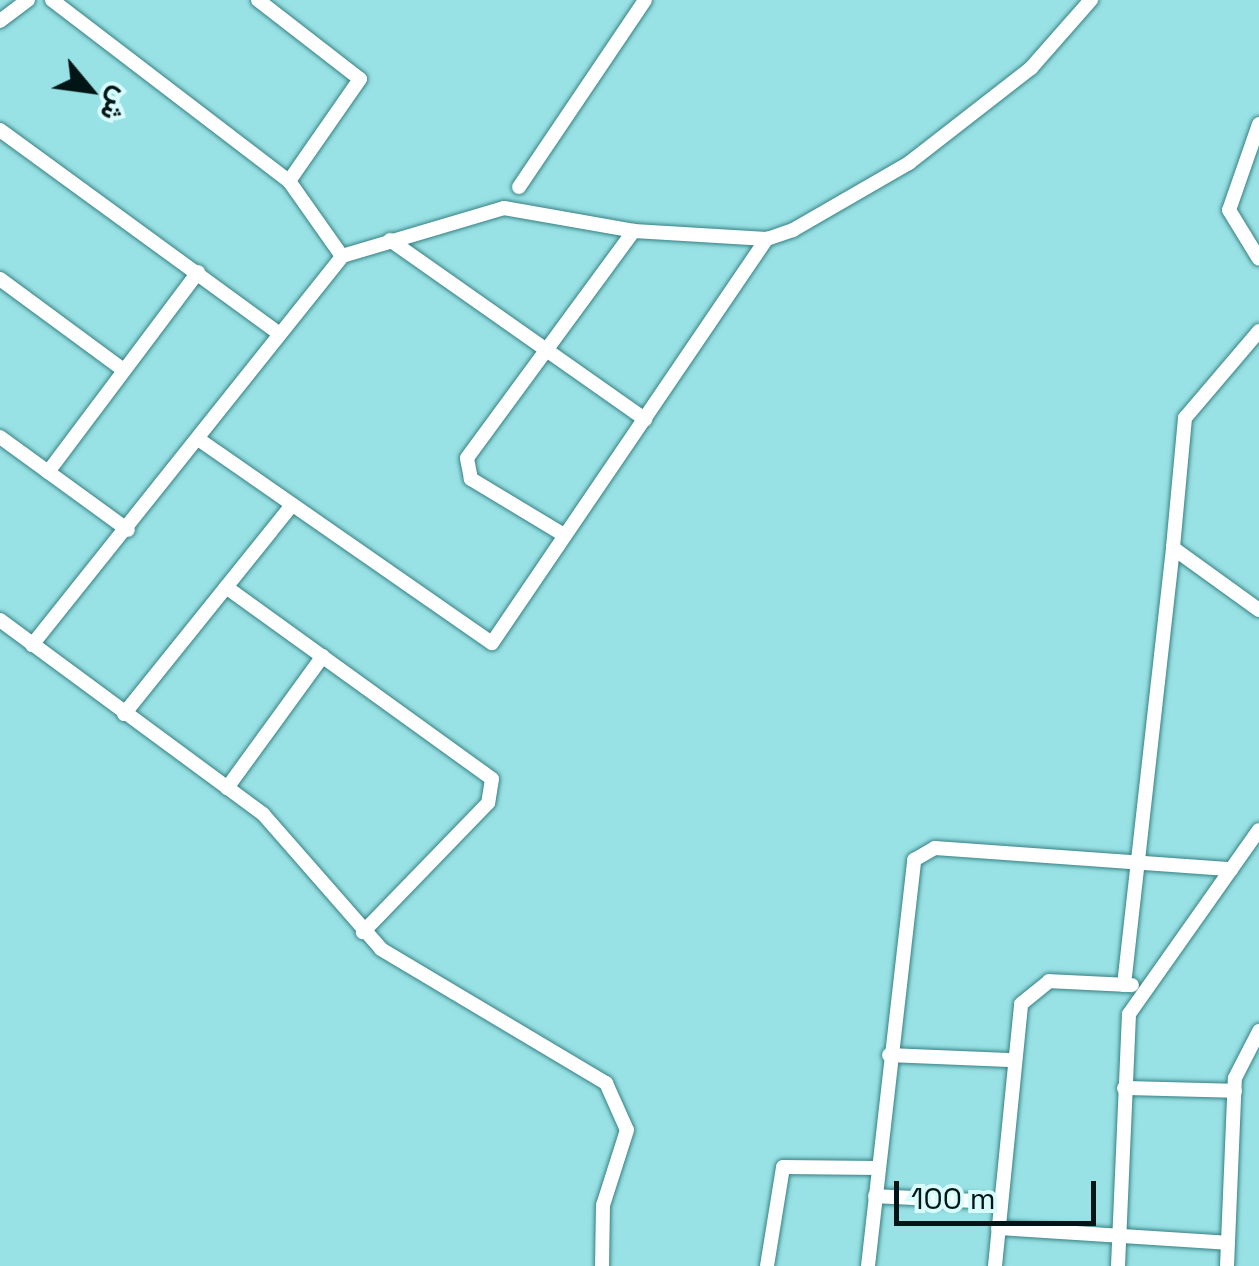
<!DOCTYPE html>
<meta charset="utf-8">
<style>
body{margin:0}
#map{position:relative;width:1259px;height:1266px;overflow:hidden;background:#98e1e4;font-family:"Space Grotesk",Vazirmatn,sans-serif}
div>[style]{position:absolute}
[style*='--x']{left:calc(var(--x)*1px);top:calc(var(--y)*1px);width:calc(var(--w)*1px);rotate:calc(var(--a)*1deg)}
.roads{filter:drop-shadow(0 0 2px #378184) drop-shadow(0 0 2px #378184)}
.minor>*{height:14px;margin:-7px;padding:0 7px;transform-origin:7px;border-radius:7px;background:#fff}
span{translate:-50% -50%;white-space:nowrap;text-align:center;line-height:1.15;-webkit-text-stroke:8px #d8fbfc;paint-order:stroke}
.north{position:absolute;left:40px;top:40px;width:100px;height:100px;-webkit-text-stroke:8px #d8fbfc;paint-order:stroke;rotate:119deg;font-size:28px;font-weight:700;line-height:40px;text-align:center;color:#011516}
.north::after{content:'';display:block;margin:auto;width:35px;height:45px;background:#011516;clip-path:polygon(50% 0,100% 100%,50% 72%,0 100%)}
.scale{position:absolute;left:894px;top:1181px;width:202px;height:45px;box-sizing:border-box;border:5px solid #011516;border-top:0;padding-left:12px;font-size:30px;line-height:35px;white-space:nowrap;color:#011516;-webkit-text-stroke:8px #d8fbfc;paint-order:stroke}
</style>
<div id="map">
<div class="roads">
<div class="minor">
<div style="--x:52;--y:0;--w:298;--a:37.4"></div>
<div style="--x:289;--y:181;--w:92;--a:54.8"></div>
<div style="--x:258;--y:0;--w:129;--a:37.8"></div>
<div style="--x:360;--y:79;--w:124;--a:124.8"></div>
<div style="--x:0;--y:21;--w:35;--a:-37"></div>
<div style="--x:1259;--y:124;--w:91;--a:109.2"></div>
<div style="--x:1229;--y:210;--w:57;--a:58.5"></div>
<div style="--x:0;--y:130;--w:346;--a:36.1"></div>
<div style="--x:519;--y:187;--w:225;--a:-56"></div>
<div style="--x:390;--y:240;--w:312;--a:35.1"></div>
<div style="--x:0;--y:279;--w:152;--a:36.4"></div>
<div style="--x:1259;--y:331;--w:114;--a:130.4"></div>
<div style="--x:1185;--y:418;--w:131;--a:95.3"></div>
<div style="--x:1173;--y:548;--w:106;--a:35.8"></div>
<div style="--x:0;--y:437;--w:158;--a:36"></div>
<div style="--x:201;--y:441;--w:354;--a:34.8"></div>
<div style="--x:492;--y:643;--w:489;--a:-55.8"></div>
<div style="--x:48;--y:472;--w:250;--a:-53.1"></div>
<div style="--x:564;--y:535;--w:109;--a:-148.9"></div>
<div style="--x:471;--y:479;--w:21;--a:-101"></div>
<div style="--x:467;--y:458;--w:282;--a:-53.7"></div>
<div style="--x:226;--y:587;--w:328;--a:35.8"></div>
<div style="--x:492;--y:779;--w:24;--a:99"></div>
<div style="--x:488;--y:803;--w:180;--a:134.1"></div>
<div style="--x:0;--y:620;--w:327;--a:36.4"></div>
<div style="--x:263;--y:814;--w:179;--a:48.8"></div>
<div style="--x:381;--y:949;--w:262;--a:30.8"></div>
<div style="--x:606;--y:1083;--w:51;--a:65.9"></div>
<div style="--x:627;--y:1130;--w:79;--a:107.7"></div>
<div style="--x:603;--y:1205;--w:61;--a:90.9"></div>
<div style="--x:32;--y:645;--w:497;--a:-51.4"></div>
<div style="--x:342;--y:256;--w:169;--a:-16.5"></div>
<div style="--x:504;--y:208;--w:132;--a:10"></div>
<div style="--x:634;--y:231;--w:133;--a:3.4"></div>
<div style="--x:767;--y:239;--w:28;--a:-19"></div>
<div style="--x:793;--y:230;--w:134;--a:-30"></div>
<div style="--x:909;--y:163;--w:155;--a:-37.9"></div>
<div style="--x:1031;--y:68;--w:91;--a:-48.6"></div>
<div style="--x:124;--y:714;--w:267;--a:-51.2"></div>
<div style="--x:227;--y:788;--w:163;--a:-54"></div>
<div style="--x:1124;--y:985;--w:440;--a:-83.6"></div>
<div style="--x:889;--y:1055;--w:119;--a:2.4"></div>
<div style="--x:1124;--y:1088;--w:111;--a:1.5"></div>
<div style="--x:875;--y:1196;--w:124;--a:2.8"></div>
<div style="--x:998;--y:1228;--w:230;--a:3.7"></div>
<div style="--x:767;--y:1266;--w:100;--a:-80.8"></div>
<div style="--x:783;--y:1167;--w:95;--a:0.6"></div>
<div style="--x:868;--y:1266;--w:409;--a:-83.5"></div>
<div style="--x:914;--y:860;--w:24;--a:-30"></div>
<div style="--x:935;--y:848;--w:297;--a:4.1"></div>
<div style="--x:995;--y:1266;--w:263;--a:-84.3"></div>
<div style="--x:1021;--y:1004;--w:36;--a:-39"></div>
<div style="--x:1049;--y:981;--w:83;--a:2.8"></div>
<div style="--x:1118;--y:1266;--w:252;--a:-87.5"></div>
<div style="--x:1129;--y:1014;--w:225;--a:-54.8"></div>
<div style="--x:1227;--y:1266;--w:188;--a:-87.6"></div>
<div style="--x:1235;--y:1078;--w:53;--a:-62.9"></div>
</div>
</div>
<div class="north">ش</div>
<div class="scale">100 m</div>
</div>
